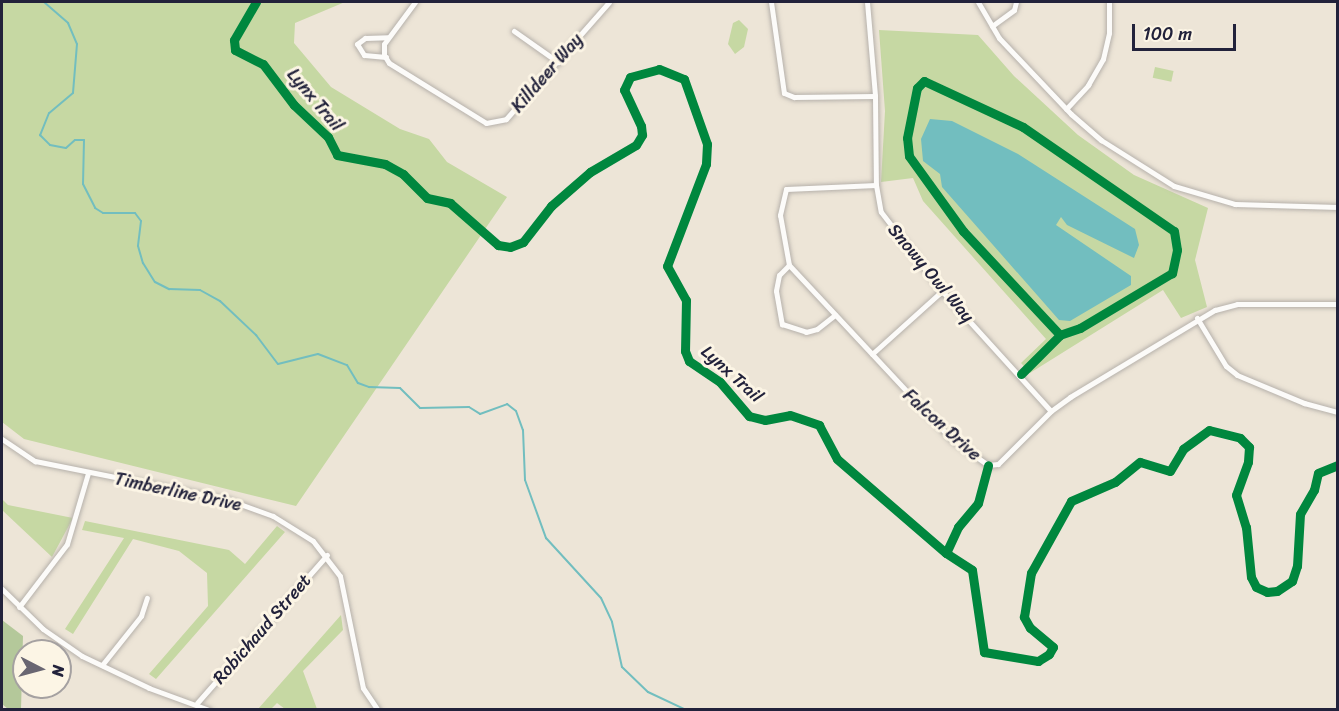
<!DOCTYPE html>
<style>
body{margin:0}
#map{position:relative;width:1339px;height:711px;overflow:hidden;background:#ede5d7;font-family:Sriracha,sans-serif}
div>[style]{position:absolute}
[style*='--x']{left:calc(var(--x)*1px);top:calc(var(--y)*1px);width:calc(var(--w)*1px);rotate:calc(var(--a)*1deg)}
.green>*{inset:0;background:#c6d8a3;transform-origin:0 0}
.forest>*{inset:0;background:#b4c89a}
.water>*{inset:0;background:#72bebf}
.stream>*{height:2px;margin:-1px;padding:0 1px;transform-origin:1px;border-radius:1px;background:#72bebf}
.roads{filter:drop-shadow(0 0 2px #b6b1ab) drop-shadow(0 0 2px #b6b1ab)}
.minor>*{height:5px;margin:-2.5px;padding:0 2.5px;transform-origin:2.5px;border-radius:2.5px;background:#fcfbf9}
.cycleway>*{height:9px;margin:-4.5px;padding:0 4.5px;transform-origin:4.5px;border-radius:4.5px;background:#00873e}
span{translate:-50% -50%;white-space:nowrap;text-align:center;line-height:1.15;-webkit-text-stroke:6px #fcf5e5;paint-order:stroke}
.street-label{font-size:18px;color:#22223b}
.frame{position:absolute;inset:0;border:3px solid #22223b;pointer-events:none}
.north{position:absolute;left:12px;top:639px;width:60px;height:60px;box-sizing:border-box;background:#fcf5e5;border:2px solid #a5a1a1;border-radius:50%;rotate:96deg;font-size:16px;font-weight:700;line-height:24px;text-align:center;color:#22223b}
.north::after{content:'';display:block;margin:auto;width:21px;height:27px;background:#696672;clip-path:polygon(50% 0,100% 100%,50% 72%,0 100%)}
.scale{position:absolute;left:1132px;top:24px;width:104px;height:27px;box-sizing:border-box;border:3px solid #22223b;border-top:0;padding-left:8px;font-size:18px;line-height:21px;white-space:nowrap;color:#22223b;-webkit-text-stroke:4px #fcf5e5;paint-order:stroke}
</style>
<div id="map">
<div class="green">
<div style="clip-path:polygon(2px 2px,345px 2px,295px 23px,294px 43px,331px 87px,400px 129px,429px 139px,447px 162px,507px 197px,296px 506px,24px 439px,2px 422px)"></div>
<div style="clip-path:polygon(739px 20px,748px 29px,744px 47px,735px 54px,728px 44px,733px 23px)"></div>
<div style="clip-path:polygon(879px 30px,978px 35px,1014px 76px,1078px 135px,1134px 175px,1208px 208px,1195px 260px,1207px 307px,1181px 318px,1163px 290px,1030px 373px,1021px 363px,1046px 339px,923px 201px,913px 178px,881px 182px,885px 111px)"></div>
<div style="left:1155px;top:67px;width:19px;height:11px;rotate:12deg"></div>
<div style="clip-path:polygon(2px 499px,8px 505px,73px 518px,52px 557px,2px 510px)"></div>
<div style="clip-path:polygon(85px 521px,229px 550px,245px 564px,277px 526px,285px 532px,156px 679px,149px 674px,208px 606px,207px 573px,179px 551px,133px 539px,73px 634px,65px 629px,124px 538px,82px 530px)"></div>
<div style="clip-path:polygon(341px 615px,343px 630px,303px 671px,317px 709px,285px 709px,277px 703px,271px 709px,258px 709px)"></div>
</div>
<div class="forest">
<div style="clip-path:polygon(2px 620px,23px 636px,21px 709px,8px 709px,2px 704px)"></div>
</div>
<div class="water">
<div style="clip-path:polygon(930px 119px,952px 121px,1018px 154px,1135px 229px,1139px 245px,1134px 258px,1067px 225px,1061px 217px,1056px 225px,1131px 276px,1131px 285px,1070px 321px,1059px 320px,942px 187px,940px 174px,923px 161px,921px 139px)"></div>
</div>
<div class="stream">
<div style="--x:44;--y:2;--w:32;--a:41"></div>
<div style="--x:68;--y:23;--w:23;--a:67"></div>
<div style="--x:77;--y:44;--w:49;--a:94.7"></div>
<div style="--x:73;--y:93;--w:31;--a:140"></div>
<div style="--x:49;--y:113;--w:24;--a:112"></div>
<div style="--x:40;--y:135;--w:14;--a:45"></div>
<div style="--x:50;--y:145;--w:16;--a:11"></div>
<div style="--x:66;--y:148;--w:12;--a:-42"></div>
<div style="--x:75;--y:140;--w:9;--a:0"></div>
<div style="--x:84;--y:140;--w:44;--a:91.3"></div>
<div style="--x:83;--y:184;--w:27;--a:63"></div>
<div style="--x:95;--y:208;--w:9;--a:32"></div>
<div style="--x:103;--y:213;--w:32;--a:0"></div>
<div style="--x:135;--y:213;--w:10;--a:53"></div>
<div style="--x:141;--y:221;--w:25;--a:97"></div>
<div style="--x:138;--y:246;--w:18;--a:74"></div>
<div style="--x:143;--y:263;--w:22;--a:58"></div>
<div style="--x:155;--y:282;--w:16;--a:27"></div>
<div style="--x:169;--y:289;--w:31;--a:2"></div>
<div style="--x:200;--y:290;--w:23;--a:29"></div>
<div style="--x:220;--y:301;--w:50;--a:43.4"></div>
<div style="--x:256;--y:335;--w:36;--a:53"></div>
<div style="--x:278;--y:364;--w:41;--a:-14"></div>
<div style="--x:318;--y:354;--w:31;--a:21"></div>
<div style="--x:347;--y:365;--w:21;--a:59"></div>
<div style="--x:358;--y:383;--w:12;--a:20"></div>
<div style="--x:369;--y:387;--w:31;--a:2"></div>
<div style="--x:400;--y:388;--w:28;--a:45"></div>
<div style="--x:420;--y:408;--w:49;--a:-1.2"></div>
<div style="--x:469;--y:407;--w:13;--a:32"></div>
<div style="--x:480;--y:414;--w:29;--a:-20"></div>
<div style="--x:507;--y:404;--w:11;--a:38"></div>
<div style="--x:516;--y:411;--w:20;--a:70"></div>
<div style="--x:523;--y:430;--w:50;--a:87.7"></div>
<div style="--x:525;--y:480;--w:62;--a:70.1"></div>
<div style="--x:546;--y:538;--w:81;--a:47.5"></div>
<div style="--x:601;--y:598;--w:26;--a:65"></div>
<div style="--x:612;--y:622;--w:46;--a:77.5"></div>
<div style="--x:622;--y:667;--w:36;--a:44"></div>
<div style="--x:648;--y:692;--w:42;--a:25.3"></div>
</div>
<div class="roads">
<div class="minor">
<div style="--x:415;--y:2;--w:52;--a:126.4"></div>
<div style="--x:384;--y:44;--w:11;--a:90"></div>
<div style="--x:384;--y:55;--w:9;--a:58"></div>
<div style="--x:389;--y:63;--w:114;--a:31.7"></div>
<div style="--x:486;--y:123;--w:20;--a:-11"></div>
<div style="--x:506;--y:119;--w:156;--a:-48.6"></div>
<div style="--x:771;--y:2;--w:92;--a:81.9"></div>
<div style="--x:784;--y:93;--w:11;--a:22"></div>
<div style="--x:794;--y:97;--w:81;--a:-0.7"></div>
<div style="--x:867;--y:2;--w:94;--a:85.1"></div>
<div style="--x:875;--y:96;--w:89;--a:89.4"></div>
<div style="--x:876;--y:185;--w:27;--a:80"></div>
<div style="--x:881;--y:212;--w:100;--a:52.3"></div>
<div style="--x:942;--y:291;--w:162;--a:47.8"></div>
<div style="--x:978;--y:2;--w:42;--a:59.7"></div>
<div style="--x:999;--y:38;--w:105;--a:46.5"></div>
<div style="--x:1071;--y:114;--w:40;--a:41"></div>
<div style="--x:1101;--y:140;--w:86;--a:32.2"></div>
<div style="--x:1174;--y:186;--w:64;--a:16.4"></div>
<div style="--x:1235;--y:204;--w:103;--a:1.7"></div>
<div style="--x:992;--y:26;--w:27;--a:-36"></div>
<div style="--x:1014;--y:10;--w:8;--a:-76"></div>
<div style="--x:514;--y:31;--w:54;--a:35.2"></div>
<div style="--x:386;--y:57;--w:22;--a:-175"></div>
<div style="--x:364;--y:55;--w:13;--a:-122"></div>
<div style="--x:357;--y:44;--w:10;--a:-37"></div>
<div style="--x:365;--y:38;--w:23;--a:-2"></div>
<div style="--x:1066;--y:109;--w:33;--a:-47"></div>
<div style="--x:1088;--y:85;--w:30;--a:-60"></div>
<div style="--x:1103;--y:59;--w:27;--a:-77"></div>
<div style="--x:1109;--y:33;--w:31;--a:-90"></div>
<div style="--x:876;--y:185;--w:90;--a:177.5"></div>
<div style="--x:786;--y:189;--w:27;--a:103"></div>
<div style="--x:780;--y:215;--w:51;--a:79.8"></div>
<div style="--x:789;--y:265;--w:238;--a:47"></div>
<div style="--x:951;--y:439;--w:45;--a:35.1"></div>
<div style="--x:988;--y:465;--w:10;--a:-6"></div>
<div style="--x:998;--y:464;--w:75;--a:-45"></div>
<div style="--x:1051;--y:411;--w:24;--a:-36"></div>
<div style="--x:1070;--y:397;--w:169;--a:-31"></div>
<div style="--x:1215;--y:310;--w:23;--a:-15"></div>
<div style="--x:1237;--y:304;--w:101;--a:0"></div>
<div style="--x:789;--y:265;--w:14;--a:135"></div>
<div style="--x:779;--y:275;--w:16;--a:101"></div>
<div style="--x:776;--y:291;--w:34;--a:80"></div>
<div style="--x:782;--y:324;--w:25;--a:18"></div>
<div style="--x:806;--y:332;--w:11;--a:-15"></div>
<div style="--x:817;--y:329;--w:23;--a:-38"></div>
<div style="--x:1197;--y:318;--w:56;--a:58.9"></div>
<div style="--x:1226;--y:366;--w:14;--a:39"></div>
<div style="--x:1237;--y:375;--w:73;--a:22.7"></div>
<div style="--x:1304;--y:403;--w:35;--a:15"></div>
<div style="--x:872;--y:354;--w:94;--a:-42"></div>
<div style="--x:2;--y:439;--w:40;--a:34"></div>
<div style="--x:35;--y:461;--w:195;--a:11.3"></div>
<div style="--x:226;--y:499;--w:50;--a:19.9"></div>
<div style="--x:273;--y:516;--w:47;--a:32"></div>
<div style="--x:313;--y:541;--w:44;--a:52.4"></div>
<div style="--x:340;--y:576;--w:114;--a:78.4"></div>
<div style="--x:363;--y:688;--w:27;--a:56"></div>
<div style="--x:2;--y:589;--w:57;--a:44.3"></div>
<div style="--x:43;--y:629;--w:47;--a:34.7"></div>
<div style="--x:82;--y:656;--w:74;--a:25.5"></div>
<div style="--x:149;--y:688;--w:64;--a:20.1"></div>
<div style="--x:19;--y:607;--w:79;--a:-52.7"></div>
<div style="--x:67;--y:544;--w:74;--a:-73.5"></div>
<div style="--x:102;--y:665;--w:63;--a:-51.5"></div>
<div style="--x:141;--y:616;--w:19;--a:-72"></div>
<div style="--x:197;--y:703;--w:197;--a:-48.7"></div>
</div>
</div>
<div class="cycleway">
<div style="--x:256;--y:2;--w:44;--a:120.1"></div>
<div style="--x:234;--y:40;--w:10;--a:84"></div>
<div style="--x:235;--y:50;--w:31;--a:27"></div>
<div style="--x:263;--y:64;--w:51;--a:52.9"></div>
<div style="--x:294;--y:105;--w:47;--a:43.3"></div>
<div style="--x:328;--y:137;--w:20;--a:63"></div>
<div style="--x:337;--y:155;--w:49;--a:10.6"></div>
<div style="--x:385;--y:164;--w:21;--a:29"></div>
<div style="--x:403;--y:174;--w:34;--a:45"></div>
<div style="--x:427;--y:198;--w:24;--a:12"></div>
<div style="--x:450;--y:203;--w:64;--a:41.2"></div>
<div style="--x:498;--y:245;--w:12;--a:9"></div>
<div style="--x:510;--y:247;--w:14;--a:-21"></div>
<div style="--x:523;--y:242;--w:46;--a:-52.1"></div>
<div style="--x:551;--y:206;--w:52;--a:-41.1"></div>
<div style="--x:590;--y:172;--w:53;--a:-30.4"></div>
<div style="--x:636;--y:145;--w:12;--a:-59"></div>
<div style="--x:642;--y:135;--w:9;--a:-96"></div>
<div style="--x:641;--y:126;--w:40;--a:-115"></div>
<div style="--x:624;--y:90;--w:14;--a:-65"></div>
<div style="--x:630;--y:77;--w:30;--a:-15"></div>
<div style="--x:659;--y:69;--w:27;--a:22"></div>
<div style="--x:684;--y:79;--w:69;--a:70.5"></div>
<div style="--x:707;--y:144;--w:20;--a:93"></div>
<div style="--x:706;--y:164;--w:109;--a:110.9"></div>
<div style="--x:667;--y:266;--w:39;--a:61"></div>
<div style="--x:686;--y:300;--w:51;--a:91.1"></div>
<div style="--x:685;--y:351;--w:11;--a:68"></div>
<div style="--x:689;--y:361;--w:37;--a:34"></div>
<div style="--x:720;--y:382;--w:45;--a:49.5"></div>
<div style="--x:749;--y:416;--w:16;--a:14"></div>
<div style="--x:765;--y:420;--w:25;--a:-11"></div>
<div style="--x:790;--y:415;--w:31;--a:19"></div>
<div style="--x:819;--y:425;--w:38;--a:62"></div>
<div style="--x:837;--y:459;--w:144;--a:40.8"></div>
<div style="--x:946;--y:553;--w:31;--a:33"></div>
<div style="--x:972;--y:570;--w:83;--a:81.7"></div>
<div style="--x:984;--y:652;--w:55;--a:9.5"></div>
<div style="--x:1038;--y:661;--w:13;--a:-32"></div>
<div style="--x:1049;--y:654;--w:8;--a:-60"></div>
<div style="--x:1053;--y:647;--w:30;--a:-140"></div>
<div style="--x:1030;--y:628;--w:13;--a:-119"></div>
<div style="--x:1024;--y:617;--w:45;--a:-81"></div>
<div style="--x:1031;--y:573;--w:82;--a:-60.9"></div>
<div style="--x:1071;--y:501;--w:48;--a:-23.4"></div>
<div style="--x:1115;--y:482;--w:32;--a:-39"></div>
<div style="--x:1140;--y:462;--w:31;--a:17"></div>
<div style="--x:1170;--y:471;--w:26;--a:-59"></div>
<div style="--x:1183;--y:449;--w:32;--a:-36"></div>
<div style="--x:1209;--y:430;--w:32;--a:14"></div>
<div style="--x:1240;--y:438;--w:13;--a:45"></div>
<div style="--x:1249;--y:447;--w:15;--a:94"></div>
<div style="--x:1248;--y:462;--w:35;--a:110"></div>
<div style="--x:1236;--y:495;--w:34;--a:73"></div>
<div style="--x:1246;--y:527;--w:50;--a:84.3"></div>
<div style="--x:1251;--y:577;--w:11;--a:63"></div>
<div style="--x:1256;--y:587;--w:12;--a:24"></div>
<div style="--x:1267;--y:592;--w:10;--a:-6"></div>
<div style="--x:1277;--y:591;--w:18;--a:-34"></div>
<div style="--x:1292;--y:581;--w:16;--a:-72"></div>
<div style="--x:1297;--y:566;--w:52;--a:-86.7"></div>
<div style="--x:1300;--y:514;--w:28;--a:-60"></div>
<div style="--x:1314;--y:490;--w:17;--a:-77"></div>
<div style="--x:1318;--y:473;--w:22;--a:-22"></div>
<div style="--x:1021;--y:374;--w:55;--a:-45"></div>
<div style="--x:1060;--y:335;--w:142;--a:-133"></div>
<div style="--x:963;--y:231;--w:92;--a:-125.8"></div>
<div style="--x:909;--y:156;--w:18;--a:-96"></div>
<div style="--x:907;--y:138;--w:51;--a:-78.7"></div>
<div style="--x:917;--y:88;--w:10;--a:-45"></div>
<div style="--x:924;--y:81;--w:109;--a:24.9"></div>
<div style="--x:1023;--y:127;--w:183;--a:34.6"></div>
<div style="--x:1174;--y:231;--w:19;--a:81"></div>
<div style="--x:1177;--y:250;--w:24;--a:102"></div>
<div style="--x:1172;--y:273;--w:107;--a:149.1"></div>
<div style="--x:1080;--y:328;--w:21;--a:161"></div>
<div style="--x:946;--y:553;--w:29;--a:-65"></div>
<div style="--x:958;--y:527;--w:31;--a:-50"></div>
<div style="--x:978;--y:503;--w:39;--a:-75"></div>
</div>
<div class="street-label">
<span style="left:547px;top:73px;rotate:-49deg">Killdeer Way</span>
<span style="left:315px;top:100px;rotate:50deg">Lynx Trail</span>
<span style="left:931px;top:273px;rotate:50deg">Snowy Owl Way</span>
<span style="left:732px;top:374px;rotate:42deg">Lynx Trail</span>
<span style="left:942px;top:425px;rotate:42deg">Falcon Drive</span>
<span style="left:178px;top:492px;rotate:12deg">Timberline Drive</span>
<span style="left:262px;top:629px;rotate:-49deg">Robichaud Street</span>
</div>
<div class="frame"></div>
<div class="north">N</div>
<div class="scale">100 m</div>
</div>
